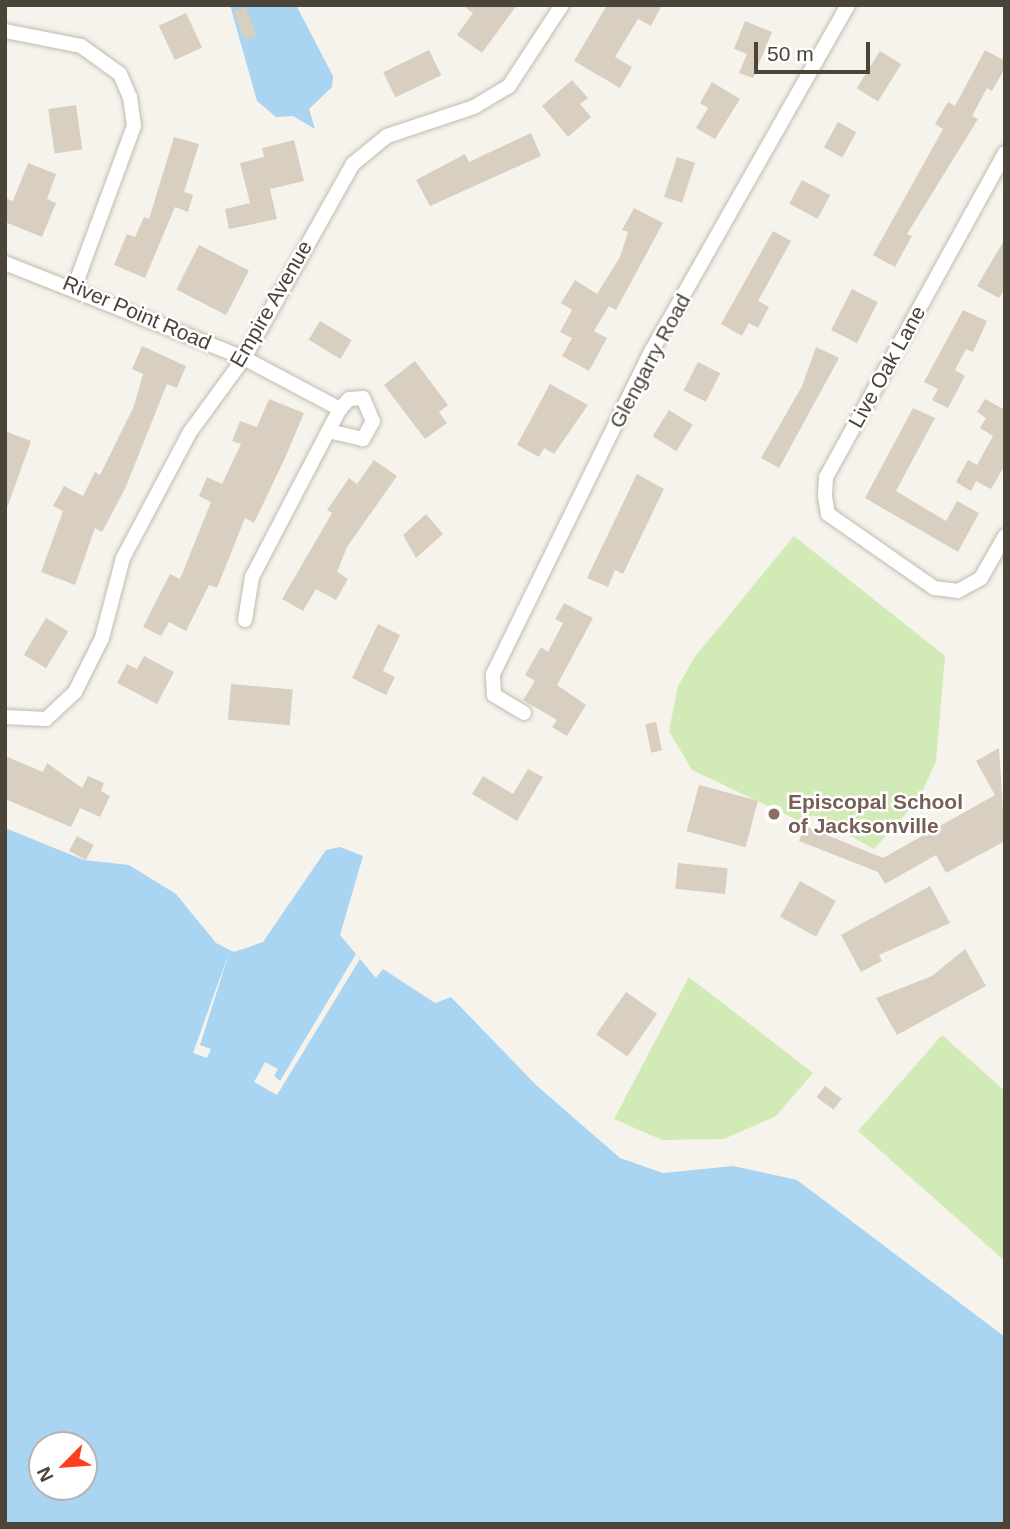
<!DOCTYPE html>
<style>
body{margin:0}
#map{position:relative;width:1010px;height:1529px;overflow:hidden;background:#f6f3ec;font-family:Helvetica,sans-serif}
div>[style]{position:absolute}
[style*='--x']{left:calc(var(--x)*1px);top:calc(var(--y)*1px);width:calc(var(--w)*1px);rotate:calc(var(--a)*1deg)}
.green>*{inset:0;background:#d2eab5}
.water>*{inset:0;background:#a9d4f2}
.pier>*{inset:0;background:#f6f3ec}
.building>*{inset:0;background:#d8cfc1;transform-origin:0 0}
.roads{filter:drop-shadow(0 0 2px #c2bbae) drop-shadow(0 0 2px #c2bbae)}
.minor>*{height:14px;margin:-7px;padding:0 7px;transform-origin:7px;border-radius:7px;background:#fff}
.dots>*{width:19px;height:19px;translate:-50% -50%;box-sizing:border-box;border:4px solid #fff;border-radius:50%}
span{translate:-50% -50%;white-space:nowrap;text-align:center;line-height:1.15;-webkit-text-stroke:5px #fff;paint-order:stroke}
.street-label{font-size:21px;color:#4b4439}
.education-label{font-size:21px;color:#785e54;font-weight:700}
.left{translate:0 -50%;text-align:left}
.frame{position:absolute;inset:0;border:7px solid #4b4439;pointer-events:none}
.north{position:absolute;left:28px;top:1431px;width:70px;height:70px;box-sizing:border-box;background:#fff;border:2px solid #b7b4b0;border-radius:50%;rotate:245deg;font-size:19px;font-weight:700;line-height:28px;text-align:center;color:#4b4439}
.north::after{content:'';display:block;margin:auto;width:24px;height:32px;background:#fc3f1d;clip-path:polygon(50% 0,100% 100%,50% 72%,0 100%)}
.scale{position:absolute;left:754px;top:42px;width:116px;height:32px;box-sizing:border-box;border:4px solid #4b4439;border-top:0;padding-left:9px;font-size:21px;line-height:24px;white-space:nowrap;color:#4b4439;-webkit-text-stroke:5px #fff;paint-order:stroke}
</style>
<div id="map">
<div class="green">
<div style="clip-path:polygon(794px 536px,945px 656px,936px 761px,919px 799px,874px 849px,813px 815px,806px 824px,692px 770px,669px 731px,678px 686px,694px 658px)"></div>
<div style="clip-path:polygon(689px 977px,813px 1073px,776px 1116px,724px 1139px,662px 1140px,614px 1119px)"></div>
<div style="clip-path:polygon(942px 1035px,1005px 1091px,1005px 1261px,858px 1131px)"></div>
</div>
<div class="water">
<div style="clip-path:polygon(230px 5px,296px 5px,333px 76px,332px 87px,309px 109px,315px 129px,293px 116px,276px 117px,257px 101px)"></div>
<div style="clip-path:polygon(evenodd,5px 828px,84px 860px,129px 865px,176px 894px,216px 943px,234px 952px,263px 942px,326px 850px,340px 847px,363px 856px,340px 935px,376px 978px,383px 969px,435px 1003px,451px 997px,536px 1085px,620px 1158px,663px 1173px,733px 1166px,797px 1180px,1005px 1337px,1005px 1524px,5px 1524px,5px 828px,42px 1445px,84px 1445px,84px 1487px,42px 1487px,42px 1445px)"></div>
</div>
<div class="pier">
<div style="clip-path:polygon(230px 950px,200px 1045px,211px 1049px,207px 1058px,193px 1053px)"></div>
<div style="clip-path:polygon(356px 954px,360px 959px,277px 1095px,254px 1082px,265px 1062px,278px 1069px,274px 1076px,280px 1081px)"></div>
</div>
<div class="building">
<div style="clip-path:polygon(462px 5px,517px 5px,482px 53px,457px 35px,473px 13px)"></div>
<div style="clip-path:polygon(607px 5px,662px 5px,651px 26px,638px 19px,615px 57px,632px 67px,620px 88px,574px 61px)"></div>
<div style="left:245px;top:7px;width:30px;height:13px;rotate:67deg"></div>
<div style="left:186px;top:13px;width:38px;height:30px;rotate:65deg"></div>
<div style="clip-path:polygon(745px 21px,772px 32px,753px 78px,739px 73px,747px 54px,734px 49px)"></div>
<div style="left:429px;top:50px;width:28px;height:51px;rotate:64deg"></div>
<div style="clip-path:polygon(985px 50px,1005px 61px,1005px 68px,992px 91px,987px 88px,972px 116px,978px 119px,907px 234px,912px 236px,895px 267px,873px 255px,943px 129px,935px 124px,948px 102px,955px 106px)"></div>
<div style="left:880px;top:51px;width:25px;height:44px;rotate:32deg"></div>
<div style="clip-path:polygon(572px 80px,588px 98px,580px 104px,591px 117px,568px 137px,542px 106px)"></div>
<div style="clip-path:polygon(712px 82px,740px 99px,715px 139px,696px 128px,708px 108px,700px 103px)"></div>
<div style="left:76px;top:105px;width:45px;height:28px;rotate:82deg"></div>
<div style="left:838px;top:122px;width:21px;height:29px;rotate:29deg"></div>
<div style="clip-path:polygon(531px 133px,541px 156px,430px 206px,416px 180px,465px 154px,469px 162px)"></div>
<div style="clip-path:polygon(174px 137px,199px 144px,184px 192px,193px 195px,188px 212px,175px 207px,145px 278px,114px 265px,127px 234px,135px 237px,144px 217px,149px 219px)"></div>
<div style="clip-path:polygon(294px 140px,304px 181px,270px 189px,277px 219px,229px 229px,225px 209px,250px 203px,240px 163px,264px 157px,262px 148px)"></div>
<div style="left:677px;top:157px;width:19px;height:42px;rotate:18deg"></div>
<div style="clip-path:polygon(28px 163px,56px 174px,47px 199px,56px 203px,42px 237px,5px 222px,5px 198px,13px 201px)"></div>
<div style="left:802px;top:180px;width:32px;height:27px;rotate:28deg"></div>
<div style="clip-path:polygon(634px 208px,663px 223px,616px 310px,609px 306px,594px 331px,607px 338px,589px 371px,562px 356px,572px 338px,560px 332px,572px 310px,561px 303px,575px 280px,597px 294px,620px 257px,628px 232px,622px 230px)"></div>
<div style="clip-path:polygon(773px 231px,791px 241px,758px 301px,769px 307px,758px 328px,749px 323px,742px 336px,721px 324px)"></div>
<div style="clip-path:polygon(1005px 239px,1005px 288px,999px 298px,977px 286px)"></div>
<div style="left:199px;top:245px;width:56px;height:50px;rotate:27deg"></div>
<div style="left:852px;top:289px;width:29px;height:46px;rotate:27deg"></div>
<div style="clip-path:polygon(963px 310px,987px 321px,973px 352px,966px 349px,955px 370px,965px 376px,948px 408px,932px 400px,938px 389px,924px 382px)"></div>
<div style="left:320px;top:321px;width:37px;height:22px;rotate:31deg"></div>
<div style="clip-path:polygon(142px 346px,186px 366px,177px 388px,167px 384px,125px 489px,102px 532px,95px 528px,75px 585px,41px 572px,63px 511px,53px 506px,64px 486px,83px 496px,95px 472px,100px 475px,134px 406px,143px 374px,132px 369px)"></div>
<div style="clip-path:polygon(816px 347px,839px 358px,779px 468px,761px 458px,802px 386px)"></div>
<div style="clip-path:polygon(415px 361px,448px 405px,439px 412px,447px 423px,425px 439px,384px 385px)"></div>
<div style="left:698px;top:362px;width:25px;height:32px;rotate:27deg"></div>
<div style="clip-path:polygon(550px 384px,588px 405px,554px 454px,544px 448px,539px 457px,517px 445px)"></div>
<div style="clip-path:polygon(269px 399px,304px 413px,285px 458px,254px 523px,245px 518px,217px 588px,209px 585px,186px 631px,169px 622px,161px 636px,143px 627px,170px 574px,180px 579px,211px 502px,199px 496px,207px 477px,222px 484px,241px 444px,232px 441px,240px 421px,257px 427px)"></div>
<div style="clip-path:polygon(985px 399px,1005px 410px,1005px 465px,991px 489px,976px 481px,971px 491px,956px 482px,968px 460px,977px 465px,993px 436px,980px 428px,986px 418px,977px 412px)"></div>
<div style="clip-path:polygon(913px 408px,935px 418px,896px 491px,946px 521px,957px 501px,979px 513px,958px 552px,865px 498px)"></div>
<div style="left:669px;top:410px;width:28px;height:31px;rotate:32deg"></div>
<div style="clip-path:polygon(5px 431px,31px 441px,7px 508px,5px 508px)"></div>
<div style="clip-path:polygon(374px 460px,397px 476px,347px 547px,337px 572px,348px 579px,336px 600px,316px 589px,303px 611px,282px 599px,332px 513px,327px 510px,349px 478px,357px 484px)"></div>
<div style="clip-path:polygon(637px 474px,664px 489px,623px 574px,615px 570px,608px 587px,587px 578px)"></div>
<div style="clip-path:polygon(426px 514px,443px 534px,416px 558px,403px 535px)"></div>
<div style="clip-path:polygon(564px 603px,593px 618px,557px 685px,586px 705px,567px 736px,552px 727px,557px 720px,523px 700px,535px 681px,525px 675px,541px 647px,548px 652px,563px 623px,555px 619px)"></div>
<div style="left:46px;top:618px;width:26px;height:43px;rotate:31deg"></div>
<div style="clip-path:polygon(378px 624px,400px 635px,383px 671px,395px 677px,386px 695px,352px 678px)"></div>
<div style="clip-path:polygon(144px 656px,174px 672px,157px 704px,117px 683px,127px 664px,137px 669px)"></div>
<div style="left:231px;top:684px;width:62px;height:36px;rotate:5deg"></div>
<div style="left:656px;top:722px;width:29px;height:11px;rotate:78deg"></div>
<div style="clip-path:polygon(999px 748px,1005px 841px,946px 873px,936px 855px,885px 884px,878px 872px,799px 841px,805px 826px,883px 858px,995px 795px,976px 761px)"></div>
<div style="clip-path:polygon(5px 756px,43px 772px,47px 763px,82px 788px,88px 776px,104px 783px,101px 791px,110px 796px,100px 817px,80px 808px,71px 827px,5px 799px)"></div>
<div style="clip-path:polygon(528px 769px,543px 777px,517px 821px,472px 794px,483px 776px,513px 794px)"></div>
<div style="left:699px;top:785px;width:61px;height:48px;rotate:15deg"></div>
<div style="left:77px;top:836px;width:19px;height:17px;rotate:28deg"></div>
<div style="left:678px;top:863px;width:50px;height:26px;rotate:6deg"></div>
<div style="left:800px;top:881px;width:41px;height:41px;rotate:29deg"></div>
<div style="clip-path:polygon(930px 886px,950px 923px,879px 955px,882px 961px,861px 972px,841px 935px)"></div>
<div style="clip-path:polygon(965px 949px,986px 986px,897px 1035px,876px 998px,932px 976px)"></div>
<div style="left:626px;top:992px;width:38px;height:52px;rotate:35deg"></div>
<div style="left:825px;top:1086px;width:21px;height:14px;rotate:37deg"></div>
</div>
<div class="roads">
<div class="minor">
<div style="--x:5;--y:31;--w:77;--a:11.2"></div>
<div style="--x:81;--y:46;--w:48;--a:35.7"></div>
<div style="--x:120;--y:74;--w:25;--a:67"></div>
<div style="--x:130;--y:97;--w:29;--a:82"></div>
<div style="--x:134;--y:126;--w:173;--a:110.3"></div>
<div style="--x:1005;--y:153;--w:370;--a:118.9"></div>
<div style="--x:826;--y:477;--w:19;--a:93"></div>
<div style="--x:825;--y:496;--w:18;--a:81"></div>
<div style="--x:828;--y:514;--w:129;--a:34.9"></div>
<div style="--x:934;--y:588;--w:24;--a:7"></div>
<div style="--x:958;--y:591;--w:26;--a:-29"></div>
<div style="--x:981;--y:578;--w:48;--a:-60.3"></div>
<div style="--x:5;--y:263;--w:257;--a:21.7"></div>
<div style="--x:244;--y:358;--w:109;--a:28"></div>
<div style="--x:245;--y:620;--w:44;--a:-80.8"></div>
<div style="--x:252;--y:577;--w:190;--a:-62.4"></div>
<div style="--x:340;--y:409;--w:13;--a:-48"></div>
<div style="--x:349;--y:399;--w:14;--a:-4"></div>
<div style="--x:363;--y:398;--w:25;--a:67"></div>
<div style="--x:373;--y:421;--w:21;--a:119"></div>
<div style="--x:363;--y:439;--w:35;--a:-167"></div>
<div style="--x:524;--y:713;--w:35;--a:-149"></div>
<div style="--x:494;--y:695;--w:21;--a:-93"></div>
<div style="--x:493;--y:674;--w:361;--a:-63.9"></div>
<div style="--x:652;--y:350;--w:397;--a:-60.4"></div>
<div style="--x:5;--y:717;--w:41;--a:2.8"></div>
<div style="--x:46;--y:719;--w:40;--a:-43"></div>
<div style="--x:75;--y:692;--w:60;--a:-63.4"></div>
<div style="--x:102;--y:638;--w:83;--a:-75.3"></div>
<div style="--x:123;--y:558;--w:143;--a:-62"></div>
<div style="--x:190;--y:432;--w:92;--a:-53.9"></div>
<div style="--x:244;--y:358;--w:223;--a:-60.7"></div>
<div style="--x:353;--y:164;--w:44;--a:-39.5"></div>
<div style="--x:387;--y:136;--w:92;--a:-18.4"></div>
<div style="--x:474;--y:107;--w:41;--a:-31"></div>
<div style="--x:509;--y:86;--w:97;--a:-56.8"></div>
</div>
</div>
<div class="dots">
<div style="left:774px;top:814px;background:#8d6e63"></div>
</div>
<div class="street-label">
<span style="left:271px;top:304px;rotate:-60deg">Empire Avenue</span>
<span style="left:137px;top:313px;rotate:23deg">River Point Road</span>
<span style="left:650px;top:361px;rotate:-62deg">Glengarry Road</span>
<span style="left:887px;top:367px;rotate:-61deg">Live Oak Lane</span>
</div>
<div class="education-label">
<span class="left" style="left:788px;top:814px">Episcopal School<br>of Jacksonville</span>
</div>
<div class="frame"></div>
<div class="north">N</div>
<div class="scale">50 m</div>
</div>
